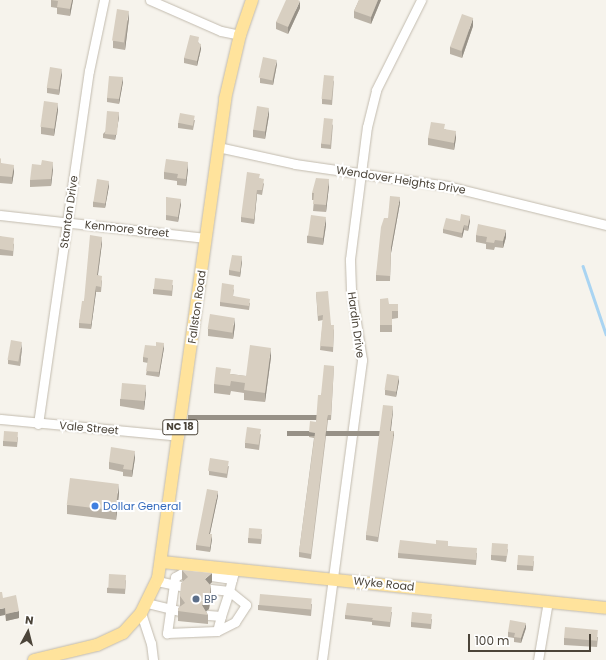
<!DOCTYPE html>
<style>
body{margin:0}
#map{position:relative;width:606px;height:660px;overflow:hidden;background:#f6f3ec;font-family:Poppins,sans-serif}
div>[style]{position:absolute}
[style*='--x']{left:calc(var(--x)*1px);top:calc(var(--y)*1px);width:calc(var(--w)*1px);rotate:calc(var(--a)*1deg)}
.stream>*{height:2.5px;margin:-1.25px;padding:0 1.25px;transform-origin:1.25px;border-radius:1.25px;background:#a9d4f2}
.roads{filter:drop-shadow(0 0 1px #c2bbae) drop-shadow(0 0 1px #c2bbae)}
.minor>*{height:9px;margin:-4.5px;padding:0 4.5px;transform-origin:4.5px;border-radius:4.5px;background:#fff}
.major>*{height:12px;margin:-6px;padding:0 6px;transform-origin:6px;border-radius:6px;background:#ffe39c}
.wall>*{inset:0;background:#bab2a6}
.shaded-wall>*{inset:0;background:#979187;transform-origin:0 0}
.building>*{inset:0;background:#d8cfc1;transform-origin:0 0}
.dots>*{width:11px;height:11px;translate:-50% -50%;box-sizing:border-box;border:2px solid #fff;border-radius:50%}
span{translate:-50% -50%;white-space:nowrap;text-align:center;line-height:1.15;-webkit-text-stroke:4px #fff;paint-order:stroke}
.shield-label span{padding:1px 3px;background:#fff;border:1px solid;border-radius:3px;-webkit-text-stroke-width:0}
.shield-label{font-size:10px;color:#4b4439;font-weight:700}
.street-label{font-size:11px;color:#4b4439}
.shop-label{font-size:11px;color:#366cbe}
.left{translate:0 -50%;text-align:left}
.service-label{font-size:11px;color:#4e5e75}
.north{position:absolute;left:8px;top:612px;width:40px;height:40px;-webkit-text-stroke:3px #fff;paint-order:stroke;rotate:7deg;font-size:11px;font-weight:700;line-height:16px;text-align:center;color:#4b4439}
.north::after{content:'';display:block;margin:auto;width:14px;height:18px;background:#4b4439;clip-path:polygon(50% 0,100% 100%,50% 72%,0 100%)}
.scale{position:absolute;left:468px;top:634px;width:123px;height:18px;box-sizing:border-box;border:2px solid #4b4439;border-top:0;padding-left:5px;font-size:12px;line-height:14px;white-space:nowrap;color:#4b4439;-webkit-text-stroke:3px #fff;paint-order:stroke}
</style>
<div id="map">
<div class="stream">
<div style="--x:583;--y:266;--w:72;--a:71.3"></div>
</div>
<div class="roads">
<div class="minor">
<div style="--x:150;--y:0;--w:77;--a:23.6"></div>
<div style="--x:221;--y:31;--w:19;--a:12"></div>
<div style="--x:218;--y:147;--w:79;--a:12.4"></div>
<div style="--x:295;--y:164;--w:154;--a:8.2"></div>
<div style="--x:447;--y:186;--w:164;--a:13.8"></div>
<div style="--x:0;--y:215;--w:207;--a:6.4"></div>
<div style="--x:0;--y:419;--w:180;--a:5.4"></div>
<div style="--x:38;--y:424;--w:357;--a:-81.8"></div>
<div style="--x:89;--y:71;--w:73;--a:-78.1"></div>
<div style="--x:232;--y:579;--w:49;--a:-171.7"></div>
<div style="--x:184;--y:572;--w:10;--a:151"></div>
<div style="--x:175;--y:577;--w:57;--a:98.1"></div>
<div style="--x:167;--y:633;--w:50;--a:-2.3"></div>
<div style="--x:217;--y:631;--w:16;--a:-75"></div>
<div style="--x:221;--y:616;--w:26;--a:-72"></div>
<div style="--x:229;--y:591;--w:12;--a:-76"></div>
<div style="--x:232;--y:579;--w:10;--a:-73"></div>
<div style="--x:157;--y:581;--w:24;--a:12"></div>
<div style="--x:211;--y:589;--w:18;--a:6"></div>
<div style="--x:229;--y:591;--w:22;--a:39"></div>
<div style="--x:246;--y:605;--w:20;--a:123"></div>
<div style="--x:235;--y:622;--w:20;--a:153"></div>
<div style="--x:147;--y:603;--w:33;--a:14"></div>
<div style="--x:141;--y:613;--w:32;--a:72"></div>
<div style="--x:151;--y:643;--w:17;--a:83"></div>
<div style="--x:208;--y:615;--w:13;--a:4"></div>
<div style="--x:322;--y:660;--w:303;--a:-82.4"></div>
<div style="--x:362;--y:360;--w:71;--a:-98.9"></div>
<div style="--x:351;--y:290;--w:31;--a:-92"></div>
<div style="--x:350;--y:259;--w:133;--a:-82.7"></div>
<div style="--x:367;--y:127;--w:38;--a:-76"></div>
<div style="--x:376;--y:90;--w:101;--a:-63.4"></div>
<div style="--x:538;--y:660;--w:60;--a:-80.4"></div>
</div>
<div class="major">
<div style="--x:162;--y:562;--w:446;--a:5.9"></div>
<div style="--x:34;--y:660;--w:65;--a:-13.4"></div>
<div style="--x:97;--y:645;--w:29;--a:-25"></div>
<div style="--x:123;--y:633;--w:27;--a:-48"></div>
<div style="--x:141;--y:613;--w:39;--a:-64"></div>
<div style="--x:158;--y:578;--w:484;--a:-82"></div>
<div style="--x:225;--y:99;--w:66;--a:-76.8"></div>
<div style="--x:240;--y:35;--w:37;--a:-71"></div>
</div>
</div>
<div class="wall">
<div style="clip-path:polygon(51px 0,73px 0,70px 16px,57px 14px,57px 8px,51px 7px)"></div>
<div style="clip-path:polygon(359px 0,381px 0,371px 24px,354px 18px,354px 11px)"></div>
<div style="clip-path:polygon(300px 8px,288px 34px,276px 29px,276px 22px)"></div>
<div style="clip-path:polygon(129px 18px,125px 50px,113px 48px,113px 41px)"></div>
<div style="clip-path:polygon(473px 26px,462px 58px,450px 54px,450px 47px)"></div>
<div style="clip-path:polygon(199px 42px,199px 43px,201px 49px,197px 66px,184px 63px,184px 58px)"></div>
<div style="clip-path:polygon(277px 64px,273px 85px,260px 83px,260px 78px)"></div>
<div style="clip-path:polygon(62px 74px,59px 95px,47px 93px,47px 88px)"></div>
<div style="clip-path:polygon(334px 80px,332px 105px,322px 104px,322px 99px)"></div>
<div style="clip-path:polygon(123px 82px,119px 104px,107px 102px,107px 98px)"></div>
<div style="clip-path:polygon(58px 110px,54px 136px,41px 134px,41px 127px)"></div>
<div style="clip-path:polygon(269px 115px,265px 139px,253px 137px,253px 130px)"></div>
<div style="clip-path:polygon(119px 117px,115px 140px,103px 138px,103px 134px)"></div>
<div style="clip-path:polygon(195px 120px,193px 130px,178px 128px,178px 123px)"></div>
<div style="clip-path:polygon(333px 124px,331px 149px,321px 148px,321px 144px)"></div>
<div style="clip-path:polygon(445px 129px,456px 138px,454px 150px,428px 145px,428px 138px)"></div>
<div style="clip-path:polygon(0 158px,1px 163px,14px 172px,12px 184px,0 183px)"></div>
<div style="clip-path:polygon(53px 169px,51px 186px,30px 187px,30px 180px)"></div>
<div style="clip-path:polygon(188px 169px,186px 186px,177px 185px,177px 181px,164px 179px,164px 172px)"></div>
<div style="clip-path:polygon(260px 178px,264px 184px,262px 195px,257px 194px,254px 224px,241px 222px,241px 217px)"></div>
<div style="clip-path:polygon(109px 186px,105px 208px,93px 207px,93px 202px)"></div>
<div style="clip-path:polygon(329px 186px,326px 212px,313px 211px,314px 200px,312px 200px,312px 193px)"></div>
<div style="clip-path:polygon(166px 197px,181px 204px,178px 222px,166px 220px)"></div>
<div style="clip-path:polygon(400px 203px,391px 253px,390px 281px,376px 281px,376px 275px,388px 218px)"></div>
<div style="clip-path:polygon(460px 221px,470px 221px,468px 231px,464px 230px,462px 238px,443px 233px,443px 229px)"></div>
<div style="clip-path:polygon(326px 225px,323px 245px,307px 243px,307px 236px)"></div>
<div style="clip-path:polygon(476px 235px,506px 237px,503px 248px,495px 247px,494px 250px,486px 249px,486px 244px,476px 242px)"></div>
<div style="clip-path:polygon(0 236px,14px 244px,13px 256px,0 255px)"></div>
<div style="clip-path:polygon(102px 243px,98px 275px,102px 281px,101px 292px,96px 292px,91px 329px,79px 328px,79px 323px,84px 301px)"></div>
<div style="clip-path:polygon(242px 261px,240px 277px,229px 275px,229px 270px)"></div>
<div style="clip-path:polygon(173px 285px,172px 296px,153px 294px,153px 289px)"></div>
<div style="clip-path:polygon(234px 289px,233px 296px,250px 303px,249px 310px,220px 306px,220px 302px)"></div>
<div style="clip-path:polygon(316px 292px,331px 325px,334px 330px,333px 352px,320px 350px,323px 320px,318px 321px)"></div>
<div style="clip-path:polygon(380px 299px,389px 304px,398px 304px,398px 318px,392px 319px,392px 332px,380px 332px)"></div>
<div style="clip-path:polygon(235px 325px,233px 339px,208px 336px,208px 329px)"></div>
<div style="clip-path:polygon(22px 347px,20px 366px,8px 364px,8px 360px)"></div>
<div style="clip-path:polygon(164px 348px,159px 377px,146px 375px,148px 363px,143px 362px,143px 357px)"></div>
<div style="clip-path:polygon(271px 357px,265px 402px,244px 400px,244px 393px,231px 391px,230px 395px,214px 393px,214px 384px,231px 374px,246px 376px)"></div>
<div style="clip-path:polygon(334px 366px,331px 420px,328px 420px,311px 559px,299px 557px,299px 552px,314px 438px,309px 437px,309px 432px,316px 422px,321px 395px)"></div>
<div style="clip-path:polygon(399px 381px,396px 397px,385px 395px,385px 390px)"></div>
<div style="clip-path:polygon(146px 392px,144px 410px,120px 406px,120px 399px)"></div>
<div style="clip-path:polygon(393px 411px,391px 431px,394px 436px,378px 542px,366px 540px,366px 535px)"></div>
<div style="clip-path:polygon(261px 434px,259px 450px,245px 448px,245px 443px)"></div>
<div style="clip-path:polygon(18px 437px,17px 447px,3px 446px,3px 441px)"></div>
<div style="clip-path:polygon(135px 458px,132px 477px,123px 476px,123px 472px,109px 469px,109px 462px)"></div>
<div style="clip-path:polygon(229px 466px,227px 478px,209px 475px,209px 471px)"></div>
<div style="clip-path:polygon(119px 493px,116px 520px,67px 514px,67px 505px)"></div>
<div style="clip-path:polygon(218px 496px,210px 534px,212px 539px,210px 552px,196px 550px,196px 545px)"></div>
<div style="clip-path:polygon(262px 534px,261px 544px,248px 543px,248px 538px)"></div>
<div style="clip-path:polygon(448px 546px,477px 553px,476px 565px,398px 558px,398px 553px)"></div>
<div style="clip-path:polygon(508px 549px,506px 562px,491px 560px,491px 555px)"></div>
<div style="clip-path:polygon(534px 561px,533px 571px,517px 570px,517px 565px)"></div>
<div style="clip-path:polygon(182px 570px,212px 582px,210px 584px,211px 595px,209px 609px,206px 611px,208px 615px,208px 624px,178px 621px,178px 611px,180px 606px,180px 596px,183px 581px,182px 580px)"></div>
<div style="clip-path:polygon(126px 580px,125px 594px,107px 593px,107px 588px)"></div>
<div style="clip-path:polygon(3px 598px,19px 618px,6px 621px,5px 615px)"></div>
<div style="clip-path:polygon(312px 604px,311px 616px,258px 610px,258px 605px)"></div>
<div style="clip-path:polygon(392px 612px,390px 627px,372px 625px,372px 622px,345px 619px,345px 615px)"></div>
<div style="clip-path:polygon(432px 619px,431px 629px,411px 627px,411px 622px)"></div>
<div style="clip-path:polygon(526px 628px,521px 643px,514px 642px,514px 638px,508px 637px,508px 632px)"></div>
<div style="clip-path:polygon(598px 637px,597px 647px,564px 645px,564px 638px)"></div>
</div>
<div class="shaded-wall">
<div style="clip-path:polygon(72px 0,73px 0,70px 16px,70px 9px)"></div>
<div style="clip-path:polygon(378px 0,381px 0,371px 24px,371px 17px)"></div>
<div style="clip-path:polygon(300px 1px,300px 8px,288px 34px,288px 27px)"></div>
<div style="clip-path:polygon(129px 11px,129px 18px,125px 50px,125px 43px)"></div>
<div style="clip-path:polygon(473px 18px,473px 26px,462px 58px,462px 51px)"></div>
<div style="clip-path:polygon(201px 44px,201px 49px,197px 66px,197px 61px)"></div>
<div style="clip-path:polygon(277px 60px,277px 64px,273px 85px,273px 80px)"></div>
<div style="clip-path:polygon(62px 69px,62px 74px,59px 95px,59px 90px)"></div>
<div style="clip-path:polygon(123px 77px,123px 82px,119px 104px,119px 99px)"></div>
<div style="clip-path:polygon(58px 103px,58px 110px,54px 136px,54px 129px)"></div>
<div style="clip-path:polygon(269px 108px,269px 115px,265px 139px,265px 132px)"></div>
<div style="clip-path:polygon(119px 112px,119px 117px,115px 140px,115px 136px)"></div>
<div style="clip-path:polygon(456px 131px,456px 138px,454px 150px,454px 143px)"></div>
<div style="clip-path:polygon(53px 162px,53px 169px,51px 186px,51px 179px)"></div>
<div style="clip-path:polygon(188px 162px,188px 169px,186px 186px,186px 179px)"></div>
<div style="clip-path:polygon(14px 165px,14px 172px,12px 184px,12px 177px)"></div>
<div style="clip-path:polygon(329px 179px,329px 186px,326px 212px,326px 205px)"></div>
<div style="clip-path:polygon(109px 181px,109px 186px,105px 208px,105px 204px)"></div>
<div style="clip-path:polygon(257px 190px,257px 194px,254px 224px,254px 219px)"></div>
<div style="clip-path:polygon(400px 197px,400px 203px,391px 253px,390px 281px,391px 247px)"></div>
<div style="clip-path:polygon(181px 199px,181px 204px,178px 222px,178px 217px)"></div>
<div style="clip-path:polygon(470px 216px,470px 221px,468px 231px,468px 226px)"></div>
<div style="clip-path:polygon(326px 217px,326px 225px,323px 245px,323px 238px)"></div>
<div style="clip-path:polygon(464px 225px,464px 230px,462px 238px,462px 233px)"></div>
<div style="clip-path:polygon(506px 230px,506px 237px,503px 248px,503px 241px)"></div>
<div style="clip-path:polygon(102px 237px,102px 243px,97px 281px,97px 275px)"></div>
<div style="clip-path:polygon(242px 256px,242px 261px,240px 277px,240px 272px)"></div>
<div style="clip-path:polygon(96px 286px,96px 292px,91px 329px,91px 324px)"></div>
<div style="clip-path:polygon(235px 318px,235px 325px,233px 339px,233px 332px)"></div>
<div style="clip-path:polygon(22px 342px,22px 347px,20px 366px,20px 361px)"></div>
<div style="clip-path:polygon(164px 343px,164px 348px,159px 377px,159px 372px)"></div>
<div style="clip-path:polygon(271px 348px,271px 357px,265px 402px,265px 393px)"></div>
<div style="clip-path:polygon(399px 376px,399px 381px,396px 397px,396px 392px)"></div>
<div style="clip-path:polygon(146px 385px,146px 392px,144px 410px,144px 403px)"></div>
<div style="clip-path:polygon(393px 406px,393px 411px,390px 436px,390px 431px)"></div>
<div style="left:328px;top:415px;width:5px;height:140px;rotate:90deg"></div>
<div style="left:394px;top:431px;width:5px;height:107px;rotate:90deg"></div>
<div style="clip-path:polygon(135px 451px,135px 458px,132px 477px,132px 470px)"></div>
<div style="clip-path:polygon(119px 484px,119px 493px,116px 520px,116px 510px)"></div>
<div style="clip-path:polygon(218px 491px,218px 496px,209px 538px,209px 534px)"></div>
<div style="clip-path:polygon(212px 534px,212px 539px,210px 552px,210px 547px)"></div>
<div style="clip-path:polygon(212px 573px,212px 582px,205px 589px,205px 579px)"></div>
<div style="clip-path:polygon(211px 586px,211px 595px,209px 609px,202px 614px,202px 605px)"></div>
<div style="clip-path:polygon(5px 608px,5px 615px,0 616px,0 609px)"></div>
<div style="clip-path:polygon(19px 611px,19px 618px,6px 621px,6px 614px)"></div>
<div style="clip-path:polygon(526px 623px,526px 628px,521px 643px,521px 638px)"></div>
</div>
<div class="building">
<div style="clip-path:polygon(51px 0,72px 0,70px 9px,57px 7px,58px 1px)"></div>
<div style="clip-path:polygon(286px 0,298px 0,300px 1px,288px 27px,276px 22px)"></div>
<div style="clip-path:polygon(359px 0,378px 0,371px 17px,354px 11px)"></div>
<div style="left:117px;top:9px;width:12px;height:32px;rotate:9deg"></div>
<div style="left:462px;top:14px;width:12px;height:35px;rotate:20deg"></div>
<div style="clip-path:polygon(190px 35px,199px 37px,198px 43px,201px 44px,197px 61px,184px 58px)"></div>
<div style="left:263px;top:57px;width:14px;height:21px;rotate:12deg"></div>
<div style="left:50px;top:67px;width:12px;height:21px;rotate:9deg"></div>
<div style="left:324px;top:75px;width:10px;height:24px;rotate:6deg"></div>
<div style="clip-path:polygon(109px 76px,123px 77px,119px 99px,107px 98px)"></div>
<div style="left:44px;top:101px;width:14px;height:26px;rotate:8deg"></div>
<div style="left:257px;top:106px;width:12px;height:24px;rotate:9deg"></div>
<div style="left:107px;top:111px;width:12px;height:23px;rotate:5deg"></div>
<div style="left:180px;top:113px;width:15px;height:10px;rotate:11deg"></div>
<div style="left:324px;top:118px;width:9px;height:26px;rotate:6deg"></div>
<div style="clip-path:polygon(431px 122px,445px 124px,444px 129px,456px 131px,454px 143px,428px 138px)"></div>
<div style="clip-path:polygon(0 158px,1px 159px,1px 163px,14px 165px,12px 177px,0 176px)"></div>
<div style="clip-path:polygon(166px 159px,188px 162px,186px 179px,177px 178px,178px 174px,164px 172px)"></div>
<div style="clip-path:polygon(42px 160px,53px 162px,51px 179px,30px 180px,32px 164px,41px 165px)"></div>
<div style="clip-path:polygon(247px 172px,260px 174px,259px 178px,264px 179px,262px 190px,257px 190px,254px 219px,241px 217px)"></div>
<div style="clip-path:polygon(316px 178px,329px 179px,326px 205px,313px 204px,314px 193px,312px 193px)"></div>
<div style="left:97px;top:179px;width:12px;height:23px;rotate:9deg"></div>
<div style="clip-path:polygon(390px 196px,400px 197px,391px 247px,390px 276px,376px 275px,381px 227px,384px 218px,388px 218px)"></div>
<div style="clip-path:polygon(166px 197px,181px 199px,178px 217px,166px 215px)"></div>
<div style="clip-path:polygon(461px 214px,470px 216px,468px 226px,464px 225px,462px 233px,443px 229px,446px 218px,460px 221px)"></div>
<div style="left:311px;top:215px;width:15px;height:21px;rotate:8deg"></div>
<div style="clip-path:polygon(478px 224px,506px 230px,503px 241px,495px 240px,494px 243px,486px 242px,487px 237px,476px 235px)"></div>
<div style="clip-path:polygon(90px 235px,102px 237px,97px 275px,102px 276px,101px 287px,96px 286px,91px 324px,79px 323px,82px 301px,84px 301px)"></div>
<div style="clip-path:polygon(0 236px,14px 238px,13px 251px,0 249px)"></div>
<div style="clip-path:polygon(232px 255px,242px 256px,240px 272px,229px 270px)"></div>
<div style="left:155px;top:278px;width:18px;height:11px;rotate:6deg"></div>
<div style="clip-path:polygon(222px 283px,234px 285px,233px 296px,250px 299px,249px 306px,220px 302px)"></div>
<div style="clip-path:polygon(328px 291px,331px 325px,334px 325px,333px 347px,320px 346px,323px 315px,318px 316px,316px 292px)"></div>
<div style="clip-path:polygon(388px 298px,389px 304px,398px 304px,398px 311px,392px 311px,392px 325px,380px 325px,380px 299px)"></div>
<div style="left:210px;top:314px;width:25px;height:15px;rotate:9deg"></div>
<div style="left:11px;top:340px;width:11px;height:20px;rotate:10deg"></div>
<div style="clip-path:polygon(156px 342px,164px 343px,159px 372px,146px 371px,148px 358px,143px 357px,145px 345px,156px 346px)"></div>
<div style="clip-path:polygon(250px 345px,271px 348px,265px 393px,244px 390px,245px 383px,231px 381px,230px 386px,214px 384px,216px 367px,231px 369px,230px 374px,246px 376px)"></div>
<div style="clip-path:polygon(324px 365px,334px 366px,331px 415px,328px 415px,311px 554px,299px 552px,315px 433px,309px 432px,310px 421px,316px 422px,318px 395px,321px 395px)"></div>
<div style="left:387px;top:374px;width:12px;height:16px;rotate:9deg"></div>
<div style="left:122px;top:383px;width:24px;height:16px;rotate:5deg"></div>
<div style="clip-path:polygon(383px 405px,393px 406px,390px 431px,394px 431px,378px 537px,366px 535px)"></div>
<div style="left:247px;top:427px;width:14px;height:16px;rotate:8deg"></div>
<div style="left:4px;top:431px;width:14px;height:10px;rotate:4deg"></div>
<div style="clip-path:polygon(111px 447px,135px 451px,132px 470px,123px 469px,124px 465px,109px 462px)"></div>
<div style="left:210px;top:458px;width:19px;height:13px;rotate:9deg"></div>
<div style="left:70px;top:478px;width:49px;height:27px;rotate:7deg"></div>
<div style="clip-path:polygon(207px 489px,218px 491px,209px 534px,212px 534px,210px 547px,196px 545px)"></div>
<div style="left:249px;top:528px;width:13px;height:10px;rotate:4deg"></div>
<div style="clip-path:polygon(400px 540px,436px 544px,436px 540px,448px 541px,448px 546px,477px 548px,476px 560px,398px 553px)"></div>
<div style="left:492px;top:543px;width:16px;height:12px;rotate:4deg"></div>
<div style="left:518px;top:555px;width:16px;height:10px;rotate:4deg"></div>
<div style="clip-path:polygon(182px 570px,212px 573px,205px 579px,211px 586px,209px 600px,202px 605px,208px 615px,178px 611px,178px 608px,185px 603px,180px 596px,181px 583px,188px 577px)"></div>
<div style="left:109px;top:574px;width:17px;height:14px;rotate:3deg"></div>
<div style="clip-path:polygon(0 592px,2px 592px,3px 598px,16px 595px,19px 611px,6px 614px,5px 608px,0 609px)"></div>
<div style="left:260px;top:594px;width:52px;height:11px;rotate:5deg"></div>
<div style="clip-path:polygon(347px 603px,392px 607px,390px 622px,372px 620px,373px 618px,345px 615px)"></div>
<div style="left:412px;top:612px;width:20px;height:10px;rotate:6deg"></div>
<div style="clip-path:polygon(510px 620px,526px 623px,521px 638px,514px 637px,515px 633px,508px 632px)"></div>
<div style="left:565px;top:627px;width:33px;height:11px;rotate:5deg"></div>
</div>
<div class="dots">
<div style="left:95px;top:506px;background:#3f7fe0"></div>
<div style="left:196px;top:599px;background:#5c6f8a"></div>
</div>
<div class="shield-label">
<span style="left:180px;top:427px">NC 18</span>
</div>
<div class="street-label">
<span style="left:401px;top:180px;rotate:9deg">Wendover Heights Drive</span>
<span style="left:69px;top:212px;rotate:-82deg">Stanton Drive</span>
<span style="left:127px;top:229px;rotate:6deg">Kenmore Street</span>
<span style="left:197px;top:307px;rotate:-82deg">Fallston Road</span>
<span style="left:356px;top:325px;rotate:82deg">Hardin Drive</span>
<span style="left:89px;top:428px;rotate:5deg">Vale Street</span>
<span style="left:384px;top:584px;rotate:6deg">Wyke Road</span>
</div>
<div class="shop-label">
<span class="left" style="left:103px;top:506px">Dollar General</span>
</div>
<div class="service-label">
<span class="left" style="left:204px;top:599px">BP</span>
</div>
<div class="north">N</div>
<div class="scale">100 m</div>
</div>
